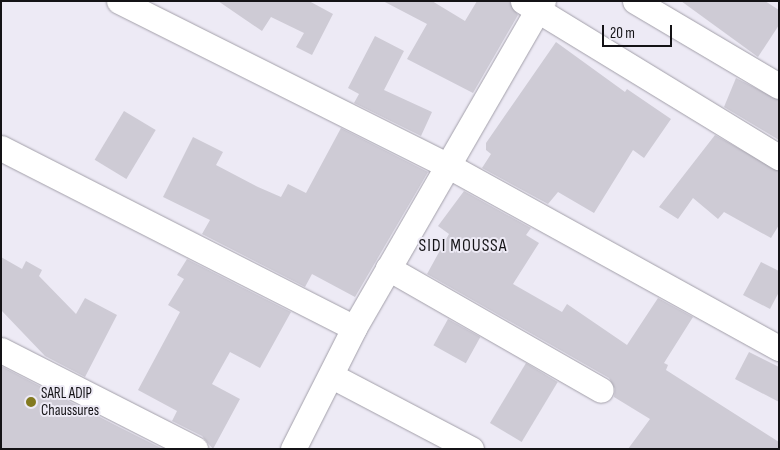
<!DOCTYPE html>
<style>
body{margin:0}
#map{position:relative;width:780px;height:450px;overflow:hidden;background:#edeaf5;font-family:"Sofia Sans Condensed",sans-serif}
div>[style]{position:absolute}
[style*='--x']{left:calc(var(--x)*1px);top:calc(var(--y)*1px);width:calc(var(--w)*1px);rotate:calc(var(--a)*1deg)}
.building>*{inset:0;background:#cecbd5;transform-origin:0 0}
.roads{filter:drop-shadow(0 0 1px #a29fa9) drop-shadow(0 0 1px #a29fa9)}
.minor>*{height:25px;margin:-12.5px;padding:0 12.5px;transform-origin:12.5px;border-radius:12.5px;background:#fff}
.dots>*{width:14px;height:14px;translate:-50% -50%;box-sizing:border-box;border:2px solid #edeaf5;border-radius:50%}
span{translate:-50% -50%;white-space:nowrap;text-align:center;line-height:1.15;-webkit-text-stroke:4px #edeaf5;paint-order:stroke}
.poi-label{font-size:15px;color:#141316}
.left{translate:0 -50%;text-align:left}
.quarter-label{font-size:18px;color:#141316;letter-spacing:1px}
.frame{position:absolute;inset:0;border:2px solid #141316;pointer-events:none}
.scale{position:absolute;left:602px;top:25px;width:70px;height:22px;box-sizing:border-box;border:2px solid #141316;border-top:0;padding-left:6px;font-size:15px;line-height:18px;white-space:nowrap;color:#141316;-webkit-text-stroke:4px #edeaf5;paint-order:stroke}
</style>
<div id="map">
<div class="building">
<div style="clip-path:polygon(218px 1px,309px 1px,333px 14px,312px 55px,296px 47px,304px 33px,271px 17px,262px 31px)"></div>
<div style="clip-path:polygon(383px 1px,432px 1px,465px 21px,477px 1px,509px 1px,518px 15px,473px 93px,407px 59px,427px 24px)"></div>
<div style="clip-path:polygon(681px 1px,765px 1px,779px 10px,779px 25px,758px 57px)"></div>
<div style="clip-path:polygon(375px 36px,404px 51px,384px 90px,432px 112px,421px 136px,354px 103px,359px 94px,348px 88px)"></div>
<div style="clip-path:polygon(556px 42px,625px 92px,627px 89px,671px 119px,644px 158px,633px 150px,594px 213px,558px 192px,548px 204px,482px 168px,491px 154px,486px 150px,486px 143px)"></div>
<div style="clip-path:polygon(736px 78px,779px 100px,779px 140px,724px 107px)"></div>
<div style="left:124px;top:111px;width:37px;height:57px;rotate:31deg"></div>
<div style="clip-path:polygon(341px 128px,428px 172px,355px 297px,312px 274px,305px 287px,202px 234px,210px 220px,163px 197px,193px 137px,223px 152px,216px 165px,258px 187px,281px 197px,288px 184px,306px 193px)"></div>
<div style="clip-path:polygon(715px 135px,779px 171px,779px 225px,771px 238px,724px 212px,718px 219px,693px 198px,678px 219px,659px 207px)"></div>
<div style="clip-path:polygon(464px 191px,531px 228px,526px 235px,539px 243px,513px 284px,562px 312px,567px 304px,627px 345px,658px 298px,693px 317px,664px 363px,668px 365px,666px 370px,779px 442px,779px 449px,628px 449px,650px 419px,614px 397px,615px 389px,609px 378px,427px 274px,449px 234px,438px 226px)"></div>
<div style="clip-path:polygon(1px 257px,22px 269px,26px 261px,42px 270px,39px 276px,76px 314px,85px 298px,117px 315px,85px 377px,45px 356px,1px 310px)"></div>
<div style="clip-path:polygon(187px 259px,291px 312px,260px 368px,230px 352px,212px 384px,240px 399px,213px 449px,202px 436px,172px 421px,177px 411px,138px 390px,180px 312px,168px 305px,184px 279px,177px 275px)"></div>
<div style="clip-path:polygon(761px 262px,779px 271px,779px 292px,770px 309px,743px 295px)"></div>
<div style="left:448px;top:319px;width:37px;height:30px;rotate:29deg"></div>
<div style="clip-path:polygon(749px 352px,779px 367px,779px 402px,735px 379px)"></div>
<div style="left:526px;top:363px;width:37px;height:70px;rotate:31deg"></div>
<div style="clip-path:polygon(1px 366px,119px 427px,163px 449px,1px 449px)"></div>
</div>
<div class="roads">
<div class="minor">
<div style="--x:119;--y:1;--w:367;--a:26.6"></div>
<div style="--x:447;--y:165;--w:379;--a:28.9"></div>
<div style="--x:523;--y:1;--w:300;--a:31.4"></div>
<div style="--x:635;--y:1;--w:167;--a:30.6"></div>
<div style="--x:1;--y:148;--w:396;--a:27"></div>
<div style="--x:388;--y:268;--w:245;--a:29.8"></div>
<div style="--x:1;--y:350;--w:218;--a:27"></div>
<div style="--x:332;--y:376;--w:157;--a:27.7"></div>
<div style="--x:293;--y:449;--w:136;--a:-63.2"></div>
<div style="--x:354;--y:328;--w:378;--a:-60"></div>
</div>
</div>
<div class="dots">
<div style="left:31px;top:402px;background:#837a20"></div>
</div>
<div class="poi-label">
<span class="left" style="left:41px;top:402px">SARL ADIP<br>Chaussures</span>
</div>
<div class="quarter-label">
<span style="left:463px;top:246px">SIDI MOUSSA</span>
</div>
<div class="frame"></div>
<div class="scale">20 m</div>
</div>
